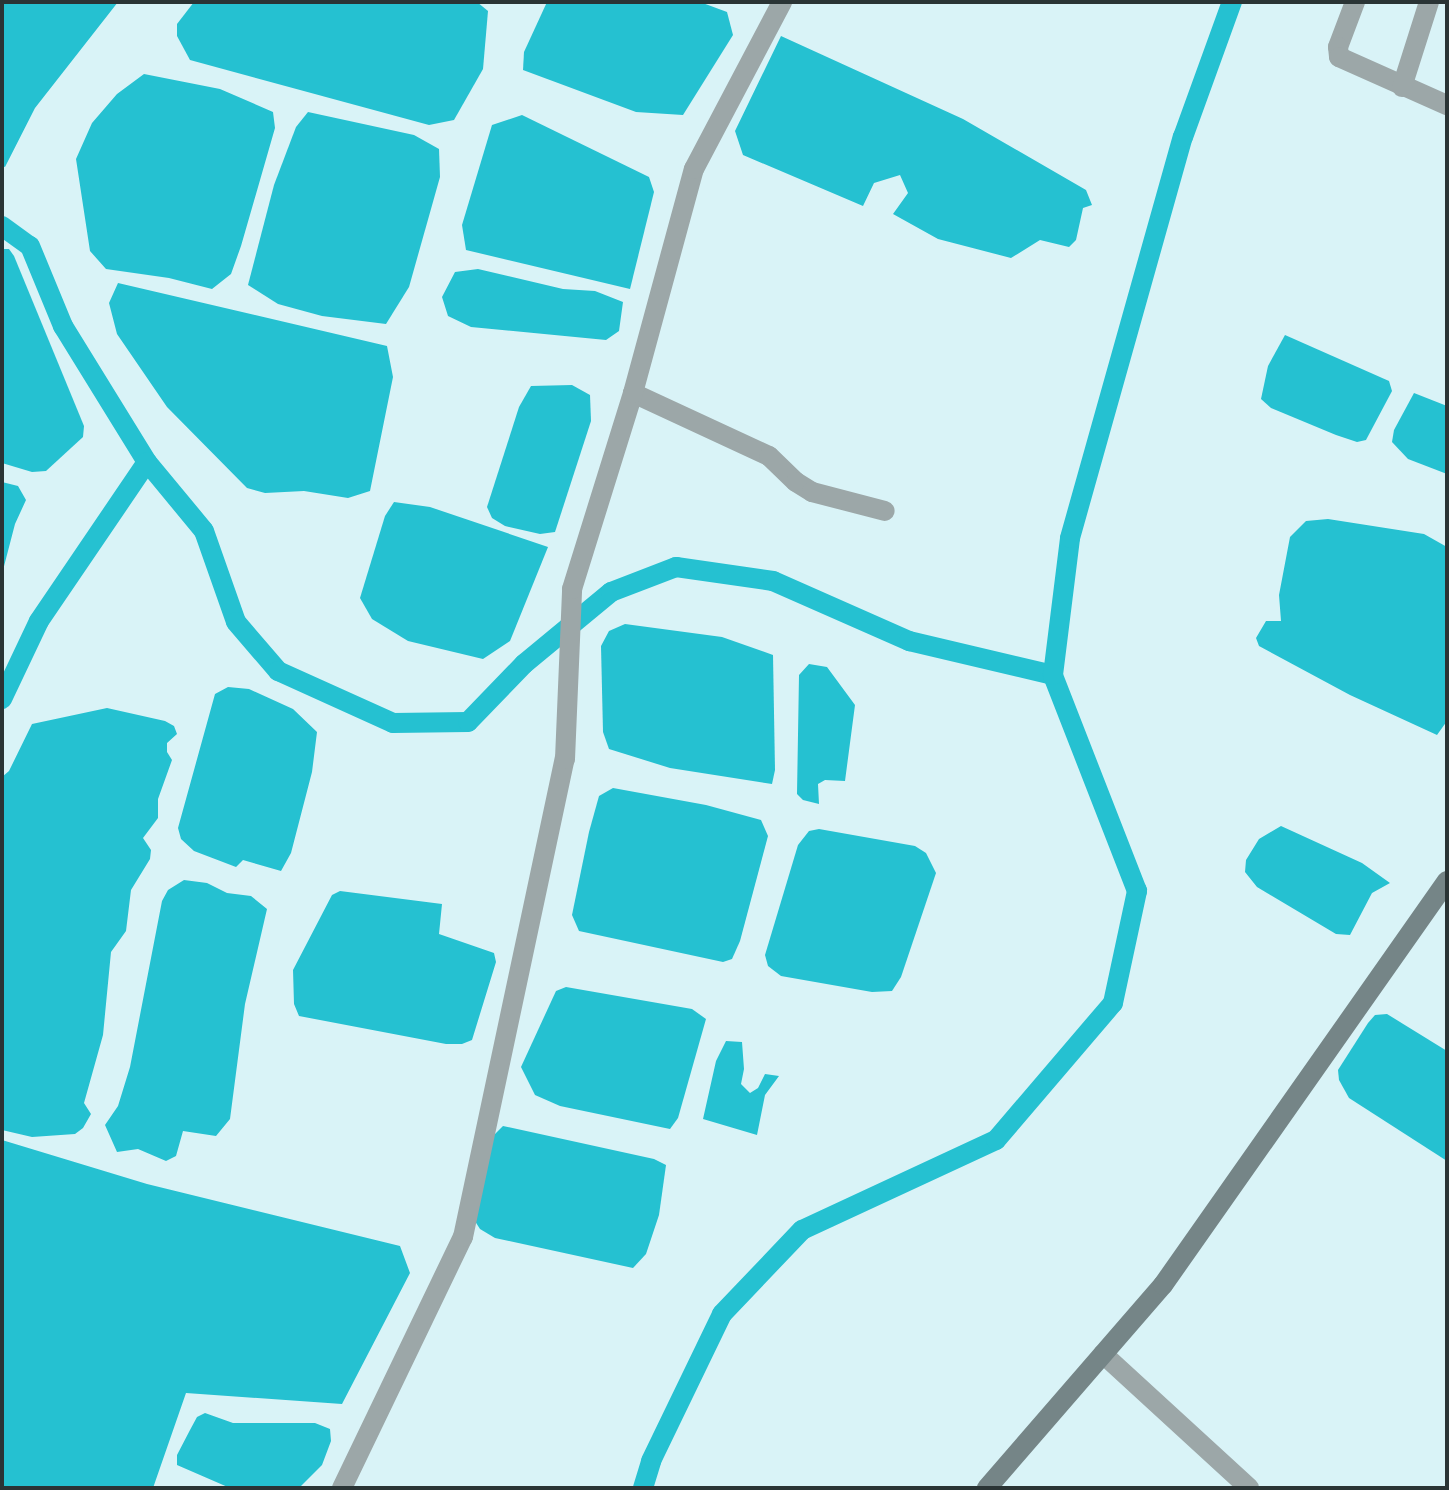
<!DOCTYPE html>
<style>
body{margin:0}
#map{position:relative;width:1449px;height:1490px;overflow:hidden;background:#d9f3f7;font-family:Karla,sans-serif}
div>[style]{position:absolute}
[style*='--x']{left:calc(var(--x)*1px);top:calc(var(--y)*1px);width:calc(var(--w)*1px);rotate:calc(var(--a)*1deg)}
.water>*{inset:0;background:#25c1d1}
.canal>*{height:20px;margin:-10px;padding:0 10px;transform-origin:10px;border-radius:10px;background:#25c1d1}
.street>*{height:20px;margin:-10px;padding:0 10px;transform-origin:10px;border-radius:10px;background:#9ca7a8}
.secondary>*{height:20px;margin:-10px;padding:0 10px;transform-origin:10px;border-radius:10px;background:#758587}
span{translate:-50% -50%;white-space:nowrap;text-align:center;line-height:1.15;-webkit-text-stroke:6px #fff;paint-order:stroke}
.frame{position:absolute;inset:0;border:4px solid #2a3435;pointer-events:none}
</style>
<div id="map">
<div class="water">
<div style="clip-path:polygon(2px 2px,118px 2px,35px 108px,5px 167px,2px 166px)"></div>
<div style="clip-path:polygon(194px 2px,477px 2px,488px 11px,483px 69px,454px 120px,429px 125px,190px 60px,177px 36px,177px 24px)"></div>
<div style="clip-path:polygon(547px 2px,700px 2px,727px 12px,733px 35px,683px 115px,636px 112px,523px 70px,524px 52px)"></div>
<div style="clip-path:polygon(781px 36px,963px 119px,1086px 190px,1092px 205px,1083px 208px,1076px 240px,1069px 247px,1040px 240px,1011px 258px,938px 239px,893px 214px,908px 193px,900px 175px,874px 183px,863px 206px,743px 155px,735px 131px)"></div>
<div style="clip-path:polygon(144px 74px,220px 89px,273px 112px,275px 128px,241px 246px,231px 274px,212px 289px,169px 278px,106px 269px,90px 251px,76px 159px,92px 123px,117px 94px)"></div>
<div style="clip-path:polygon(308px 112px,414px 135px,439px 149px,440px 177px,409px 287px,386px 324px,322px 316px,278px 304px,248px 285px,274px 185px,296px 127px)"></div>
<div style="clip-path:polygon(522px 115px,649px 177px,654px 192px,630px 289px,466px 250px,462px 225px,492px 125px)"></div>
<div style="clip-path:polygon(2px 249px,9px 249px,14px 256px,84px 426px,83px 437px,46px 471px,32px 472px,2px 463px)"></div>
<div style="clip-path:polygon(478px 269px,563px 289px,595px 291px,623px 302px,619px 331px,606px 340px,471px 327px,448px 316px,442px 297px,455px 272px)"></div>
<div style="clip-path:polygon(118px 283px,387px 346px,393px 377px,370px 491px,348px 498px,304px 491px,265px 493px,247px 488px,167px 407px,117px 334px,109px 303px)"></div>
<div style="clip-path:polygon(1285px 335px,1389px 381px,1392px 391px,1366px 440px,1357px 442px,1336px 435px,1271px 408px,1261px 399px,1268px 366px)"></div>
<div style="clip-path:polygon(572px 385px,590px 395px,591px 421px,555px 532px,540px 534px,505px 526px,492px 518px,487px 507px,519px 407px,531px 386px)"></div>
<div style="clip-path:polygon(1414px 393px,1447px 406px,1447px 474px,1408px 459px,1392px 442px,1394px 430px)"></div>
<div style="clip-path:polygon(2px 482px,18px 486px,26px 500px,15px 524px,2px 574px)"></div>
<div style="clip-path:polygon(394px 502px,430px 507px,548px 547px,510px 641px,483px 659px,408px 641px,372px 619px,360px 598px,385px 516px)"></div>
<div style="clip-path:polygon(1328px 519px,1424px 534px,1447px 547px,1447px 721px,1437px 735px,1350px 695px,1259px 646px,1256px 638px,1266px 621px,1281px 621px,1279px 595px,1290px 537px,1306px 521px)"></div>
<div style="clip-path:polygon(625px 624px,722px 637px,773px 655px,775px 770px,772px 784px,670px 768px,609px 749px,603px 732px,601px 646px,609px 631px)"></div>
<div style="clip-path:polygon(809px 664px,827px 667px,855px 705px,845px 781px,825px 780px,818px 784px,819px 804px,803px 800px,797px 794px,799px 675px)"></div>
<div style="clip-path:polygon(228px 687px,249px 689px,293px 709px,317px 732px,312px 772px,291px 853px,281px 871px,243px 860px,236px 867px,194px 851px,181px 839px,178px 828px,215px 694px)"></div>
<div style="clip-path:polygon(107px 708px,165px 721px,174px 726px,177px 734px,167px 743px,167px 752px,172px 760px,158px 799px,158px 818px,143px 838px,151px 850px,150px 859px,131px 890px,126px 931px,111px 952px,103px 1035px,84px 1103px,91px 1114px,83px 1128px,75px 1134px,32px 1137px,2px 1130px,2px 777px,9px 771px,32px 724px)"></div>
<div style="clip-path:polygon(613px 788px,706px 805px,761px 820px,768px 836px,740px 941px,732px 959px,723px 962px,579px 931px,572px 915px,589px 832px,599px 796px)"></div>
<div style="clip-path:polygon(1281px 826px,1362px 863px,1390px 883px,1372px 893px,1350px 935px,1336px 934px,1257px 887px,1245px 872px,1246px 860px,1259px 839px)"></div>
<div style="clip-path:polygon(819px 829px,915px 846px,926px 853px,936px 873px,901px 977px,892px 991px,872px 992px,781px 976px,768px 966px,765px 955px,798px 845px,809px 831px)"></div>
<div style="clip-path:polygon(184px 880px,207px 883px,227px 893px,251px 896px,267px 909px,245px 1004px,230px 1119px,216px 1136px,183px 1131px,176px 1156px,166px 1161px,138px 1149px,117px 1152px,105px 1125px,118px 1106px,130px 1067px,162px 901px,168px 890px)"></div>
<div style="clip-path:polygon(340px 891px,442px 904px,439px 934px,494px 953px,496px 962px,472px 1040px,462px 1044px,446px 1044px,299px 1016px,294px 1004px,293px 970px,332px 895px)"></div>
<div style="clip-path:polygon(566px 987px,692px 1009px,706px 1019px,678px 1118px,670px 1129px,560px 1106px,535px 1095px,521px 1067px,556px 991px)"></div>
<div style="clip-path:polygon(1387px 1014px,1447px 1051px,1447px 1161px,1349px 1098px,1339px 1080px,1338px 1070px,1368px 1023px,1375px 1015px)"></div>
<div style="clip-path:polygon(726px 1041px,742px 1042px,744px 1069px,741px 1084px,750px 1093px,758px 1088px,765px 1074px,779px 1076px,765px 1095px,757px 1135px,703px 1119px,716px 1061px)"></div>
<div style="clip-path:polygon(503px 1126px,654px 1159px,666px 1165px,659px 1215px,646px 1254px,633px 1268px,495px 1238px,480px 1229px,473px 1218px,492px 1137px)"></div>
<div style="clip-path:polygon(2px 1140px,147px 1184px,400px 1246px,410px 1273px,342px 1404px,186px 1393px,153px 1488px,2px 1488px)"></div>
<div style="clip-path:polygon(205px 1413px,233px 1423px,315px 1423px,330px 1429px,331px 1441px,322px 1465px,299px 1488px,230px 1488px,177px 1465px,177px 1455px,190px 1430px,197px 1417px)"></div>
</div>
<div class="canal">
<div style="--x:2;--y:226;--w:34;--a:36"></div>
<div style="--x:30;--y:246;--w:87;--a:67.6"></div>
<div style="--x:63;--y:326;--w:160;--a:58.3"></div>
<div style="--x:147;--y:462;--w:89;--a:50.4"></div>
<div style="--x:204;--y:531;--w:96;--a:70.6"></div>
<div style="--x:236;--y:622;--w:65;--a:49.4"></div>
<div style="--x:278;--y:671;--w:126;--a:24.3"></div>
<div style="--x:393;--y:723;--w:75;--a:-0.8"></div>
<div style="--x:468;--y:722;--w:81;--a:-46"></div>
<div style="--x:524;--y:664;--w:113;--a:-39.6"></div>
<div style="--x:611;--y:592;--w:70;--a:-21"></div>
<div style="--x:676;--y:567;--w:98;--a:8.2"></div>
<div style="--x:773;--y:581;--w:149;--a:23.8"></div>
<div style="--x:909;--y:641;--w:148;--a:13.3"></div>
<div style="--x:2;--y:699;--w:86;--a:-64.6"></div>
<div style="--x:39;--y:621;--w:192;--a:-55.8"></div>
<div style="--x:643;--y:1488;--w:28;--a:-73"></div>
<div style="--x:651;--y:1461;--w:163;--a:-64.2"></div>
<div style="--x:722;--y:1314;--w:116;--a:-46.4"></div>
<div style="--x:802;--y:1230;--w:214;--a:-24.9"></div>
<div style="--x:996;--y:1140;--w:180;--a:-49.5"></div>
<div style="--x:1113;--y:1003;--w:115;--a:-77.9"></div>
<div style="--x:1137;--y:891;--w:232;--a:-111.3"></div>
<div style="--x:1053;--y:675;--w:138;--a:-82.9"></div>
<div style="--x:1070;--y:538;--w:417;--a:-74.3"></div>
<div style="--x:1183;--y:137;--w:144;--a:-70.1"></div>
</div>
<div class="street">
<div style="--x:1355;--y:2;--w:48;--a:110.7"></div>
<div style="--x:1338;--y:47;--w:10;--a:84"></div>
<div style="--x:1339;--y:57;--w:118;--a:24"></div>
<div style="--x:1402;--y:87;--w:89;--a:-72.4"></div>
<div style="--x:633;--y:393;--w:150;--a:24.9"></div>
<div style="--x:769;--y:456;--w:37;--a:44"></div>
<div style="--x:796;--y:482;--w:19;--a:32"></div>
<div style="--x:812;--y:492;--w:75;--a:14.6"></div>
<div style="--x:1103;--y:1354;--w:198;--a:42.5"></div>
<div style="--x:342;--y:1488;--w:279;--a:-64.3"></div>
<div style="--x:463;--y:1237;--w:489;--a:-78"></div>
<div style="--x:565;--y:759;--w:170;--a:-87.6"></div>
<div style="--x:572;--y:589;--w:205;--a:-72.7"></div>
<div style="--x:633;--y:393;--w:232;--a:-74.8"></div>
<div style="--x:694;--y:169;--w:189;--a:-62.2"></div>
</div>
<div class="secondary">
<div style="--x:987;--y:1488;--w:269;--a:-49.1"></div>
<div style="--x:1163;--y:1285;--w:494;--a:-54.9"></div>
</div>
<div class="frame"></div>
</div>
